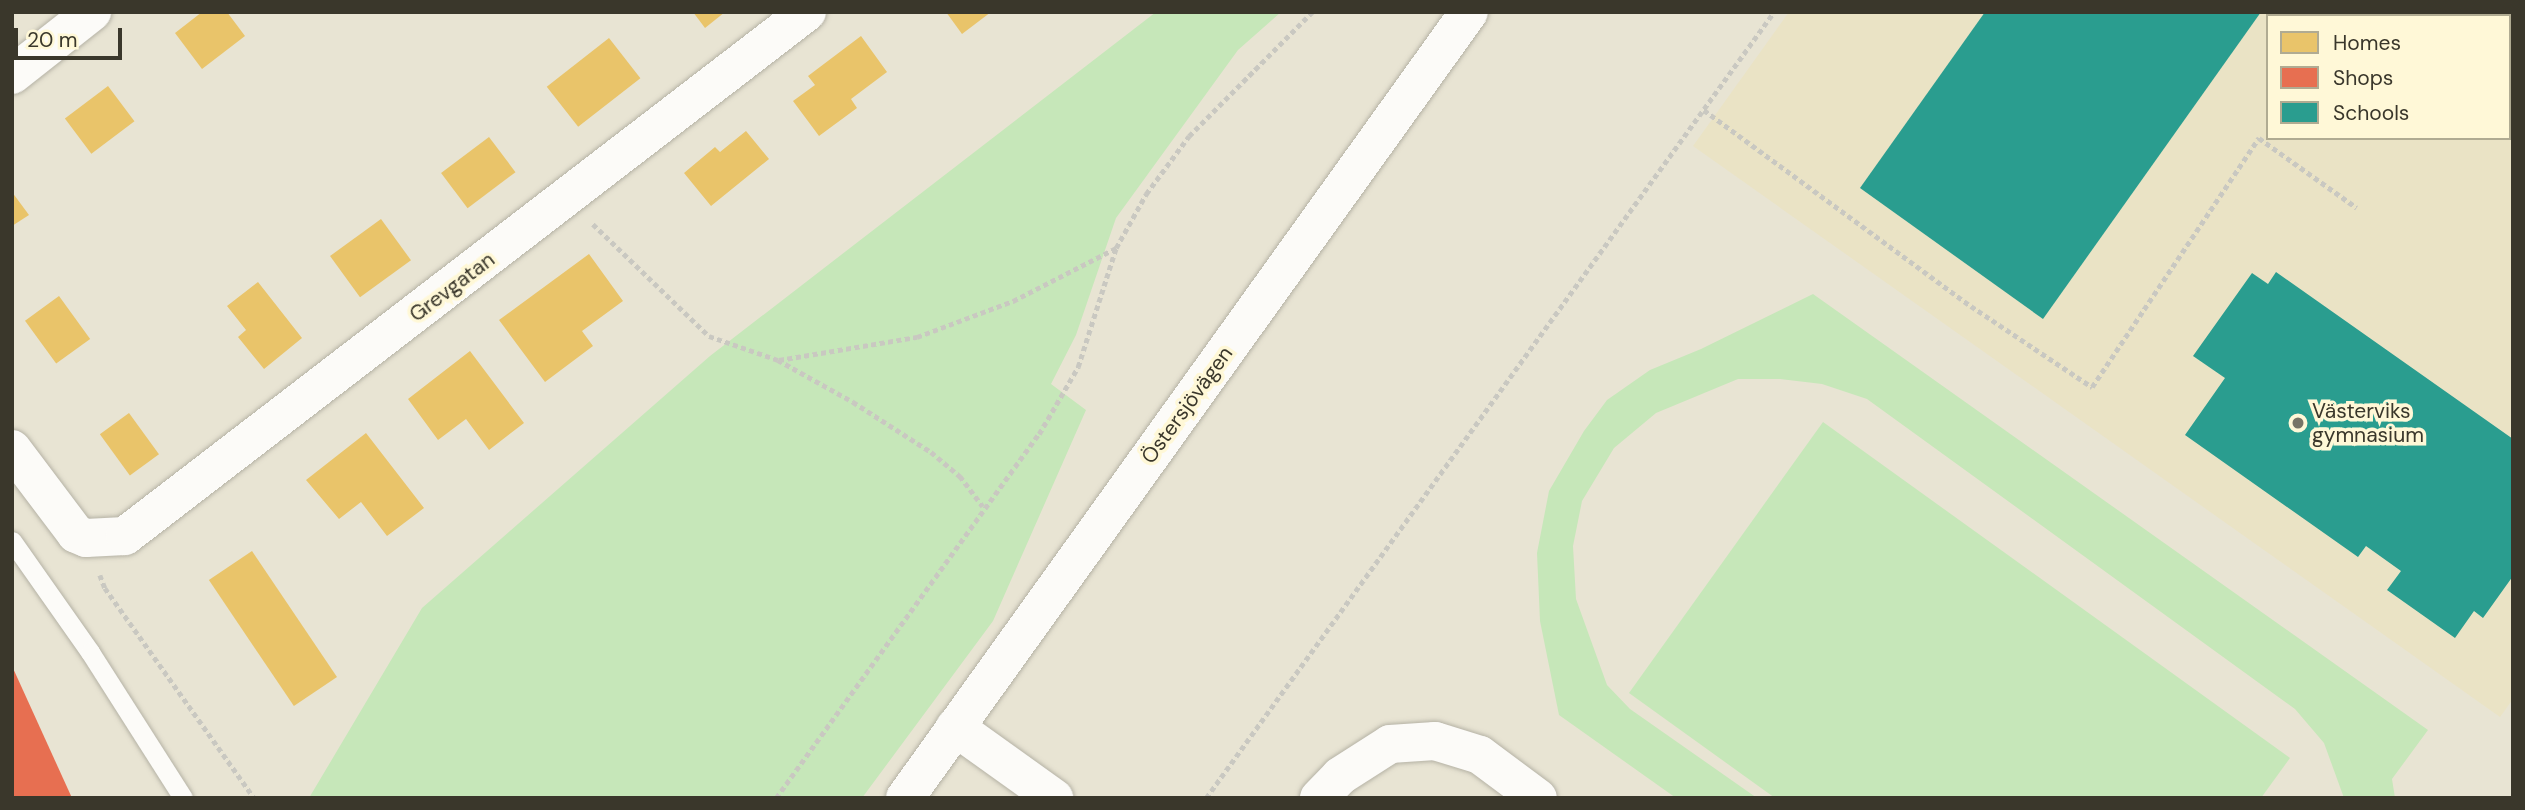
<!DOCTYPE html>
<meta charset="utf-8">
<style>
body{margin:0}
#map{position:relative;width:2525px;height:810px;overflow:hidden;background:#e8e4d3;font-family:"DM Sans",sans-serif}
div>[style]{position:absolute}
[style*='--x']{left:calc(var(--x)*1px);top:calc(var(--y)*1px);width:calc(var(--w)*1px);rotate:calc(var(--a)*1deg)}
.built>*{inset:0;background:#eae3c5}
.green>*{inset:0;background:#c6e7b9}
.homes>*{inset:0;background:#e9c46a;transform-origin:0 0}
.shops>*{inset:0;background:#e76f51}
.schools>*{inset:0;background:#2a9d8f}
.path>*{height:4.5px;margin-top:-2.25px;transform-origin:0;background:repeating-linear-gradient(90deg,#c9c8c1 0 5px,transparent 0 8.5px)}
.roads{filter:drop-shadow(0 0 2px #b5b2a5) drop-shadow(0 0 2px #b5b2a5)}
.lane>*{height:19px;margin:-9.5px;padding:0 9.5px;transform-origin:9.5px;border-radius:9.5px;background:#fcfbf8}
.street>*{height:38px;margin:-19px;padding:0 19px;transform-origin:19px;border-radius:19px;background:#fcfbf8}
.secondary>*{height:38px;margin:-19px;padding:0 19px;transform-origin:19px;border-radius:19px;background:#fcfbf8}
.dots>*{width:19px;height:19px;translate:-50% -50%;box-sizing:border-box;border:4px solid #fff8d7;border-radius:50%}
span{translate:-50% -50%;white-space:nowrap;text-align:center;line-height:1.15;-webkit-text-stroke:7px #fff8d7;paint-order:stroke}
.street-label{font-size:21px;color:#3a372b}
.poi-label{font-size:21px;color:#3a372b}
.left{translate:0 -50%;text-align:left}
.frame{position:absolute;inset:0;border:14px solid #3a372b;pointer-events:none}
.legend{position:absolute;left:2266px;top:14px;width:245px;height:126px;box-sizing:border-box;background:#fff8d7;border:2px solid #b0ab92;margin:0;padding:9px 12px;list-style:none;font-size:21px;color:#3a372b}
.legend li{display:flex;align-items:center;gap:14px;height:35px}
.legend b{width:35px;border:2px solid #b0ab92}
.scale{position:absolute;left:14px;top:28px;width:108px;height:32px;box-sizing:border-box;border:4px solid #3a372b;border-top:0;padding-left:9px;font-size:21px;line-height:24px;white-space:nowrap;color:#3a372b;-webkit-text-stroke:5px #fff8d7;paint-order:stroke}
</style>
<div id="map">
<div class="built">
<div style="clip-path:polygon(evenodd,1789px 12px,2513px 12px,2513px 699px,2500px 717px,1693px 146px,1789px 12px,2268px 16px,2509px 16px,2509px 138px,2268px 138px,2268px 16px)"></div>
</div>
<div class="green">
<div style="clip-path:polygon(1156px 12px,1281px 12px,1238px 50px,1116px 218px,1076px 335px,1051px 384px,1086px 410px,993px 621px,862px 798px,309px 798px,422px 608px,710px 356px)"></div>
<div style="clip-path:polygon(1813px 294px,2428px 730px,2392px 779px,2395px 798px,2344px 798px,2324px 743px,2295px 709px,1867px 399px,1822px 384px,1780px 379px,1738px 379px,1656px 413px,1614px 448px,1582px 501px,1573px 546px,1576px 599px,1607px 685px,1630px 709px,1757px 798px,1676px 798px,1559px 715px,1540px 621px,1537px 553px,1549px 491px,1584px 431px,1607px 400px,1650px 370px,1701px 349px)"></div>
<div style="clip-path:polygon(1823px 422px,2290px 758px,2261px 798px,1775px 798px,1629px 693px)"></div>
</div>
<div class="homes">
<div style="clip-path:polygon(202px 12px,227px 12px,245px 36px,202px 69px,175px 33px)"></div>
<div style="clip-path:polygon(693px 12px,725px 12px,705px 28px)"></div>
<div style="clip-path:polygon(946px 12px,991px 12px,962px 34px)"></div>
<div style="clip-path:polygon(861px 36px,887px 72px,851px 99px,857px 108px,819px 136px,793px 101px,815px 85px,808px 76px)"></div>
<div style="left:609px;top:38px;width:51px;height:79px;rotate:52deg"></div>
<div style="left:108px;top:86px;width:44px;height:54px;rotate:53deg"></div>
<div style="clip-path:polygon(746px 131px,769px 159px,711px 206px,684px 173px,715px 147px,720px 152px)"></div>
<div style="left:489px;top:137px;width:44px;height:60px;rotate:53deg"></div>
<div style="clip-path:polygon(12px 192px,29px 215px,12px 226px)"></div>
<div style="left:381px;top:219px;width:51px;height:63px;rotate:54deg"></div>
<div style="clip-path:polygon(589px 254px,623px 301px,582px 331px,593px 346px,545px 382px,499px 320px)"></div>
<div style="clip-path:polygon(258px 282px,302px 338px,264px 369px,238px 337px,246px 330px,227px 306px)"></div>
<div style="left:59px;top:296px;width:53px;height:42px;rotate:54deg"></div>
<div style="clip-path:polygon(470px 351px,524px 423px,489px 450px,466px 419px,438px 440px,408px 399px)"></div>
<div style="left:129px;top:413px;width:51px;height:36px;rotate:54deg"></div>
<div style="clip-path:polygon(366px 433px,424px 508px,387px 536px,361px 502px,339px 519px,306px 480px)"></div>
<div style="left:252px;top:551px;width:152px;height:52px;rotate:56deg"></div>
</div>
<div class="shops">
<div style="clip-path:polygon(12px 666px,72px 798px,12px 798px)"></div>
</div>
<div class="schools">
<div style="clip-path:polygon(1985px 12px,2261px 12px,2043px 319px,1860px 188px)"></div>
<div style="clip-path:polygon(2435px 12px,2513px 12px,2513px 66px,2509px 16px)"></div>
<div style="clip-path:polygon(2276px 272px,2513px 439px,2513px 576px,2483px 618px,2474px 611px,2455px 638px,2387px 590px,2401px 571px,2366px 546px,2358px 557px,2185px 435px,2225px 378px,2193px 356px,2252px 273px,2268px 284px)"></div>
</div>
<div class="path">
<div style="--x:1704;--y:110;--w:331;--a:36.3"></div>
<div style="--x:1971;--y:306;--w:146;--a:33.8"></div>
<div style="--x:2092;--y:387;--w:300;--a:-56.2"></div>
<div style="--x:2259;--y:138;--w:120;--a:35.5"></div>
<div style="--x:593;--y:224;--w:161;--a:44"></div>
<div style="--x:709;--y:336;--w:73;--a:19.2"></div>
<div style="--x:778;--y:360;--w:86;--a:29.2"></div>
<div style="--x:853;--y:402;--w:93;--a:32.7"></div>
<div style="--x:931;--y:452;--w:38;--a:40"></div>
<div style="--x:960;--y:476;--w:38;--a:53"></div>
<div style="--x:779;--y:360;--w:140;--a:-9.5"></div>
<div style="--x:917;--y:337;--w:103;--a:-20.6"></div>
<div style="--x:1013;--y:301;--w:116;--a:-27.2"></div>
<div style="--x:100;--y:575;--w:14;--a:69"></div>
<div style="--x:105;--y:588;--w:257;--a:54.6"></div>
<div style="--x:776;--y:798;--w:449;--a:-54.2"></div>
<div style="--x:1039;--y:434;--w:78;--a:-59.8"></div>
<div style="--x:1078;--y:367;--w:125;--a:-72.3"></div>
<div style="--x:1116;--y:248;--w:62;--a:-60.9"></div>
<div style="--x:1146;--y:194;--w:72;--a:-53.4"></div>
<div style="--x:1189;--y:136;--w:175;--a:-45.2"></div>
<div style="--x:1206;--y:798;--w:970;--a:-54.15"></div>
</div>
<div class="roads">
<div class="lane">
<div style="--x:12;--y:541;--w:136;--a:54.9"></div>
<div style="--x:90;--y:652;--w:173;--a:57.5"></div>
</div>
<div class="street">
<div style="--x:12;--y:75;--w:102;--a:-38.2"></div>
<div style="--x:12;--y:449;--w:106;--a:53"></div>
<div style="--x:76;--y:534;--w:11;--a:22"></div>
<div style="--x:86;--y:538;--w:39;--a:-3"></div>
<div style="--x:125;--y:536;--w:860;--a:-37.54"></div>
<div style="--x:955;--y:727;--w:122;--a:35.6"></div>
<div style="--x:1319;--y:798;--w:30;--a:-46"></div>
<div style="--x:1340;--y:776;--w:59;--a:-32.6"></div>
<div style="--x:1390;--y:744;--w:45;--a:-3.8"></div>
<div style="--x:1435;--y:741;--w:47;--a:17.3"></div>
<div style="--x:1480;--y:755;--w:72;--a:36.6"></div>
</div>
<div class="secondary">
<div style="--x:905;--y:798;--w:967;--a:-54.34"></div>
</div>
</div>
<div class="dots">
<div style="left:2298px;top:423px;background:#777466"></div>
</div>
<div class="street-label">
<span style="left:452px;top:287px;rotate:-37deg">Grevgatan</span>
<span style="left:1187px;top:405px;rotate:-54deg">Östersjövägen</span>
</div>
<div class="poi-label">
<span class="left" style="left:2312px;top:423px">Västerviks<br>gymnasium</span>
</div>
<div class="frame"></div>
<ul class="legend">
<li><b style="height:19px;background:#e9c46a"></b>Homes</li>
<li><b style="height:19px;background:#e76f51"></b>Shops</li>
<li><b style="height:19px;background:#2a9d8f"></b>Schools</li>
</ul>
<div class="scale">20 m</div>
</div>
